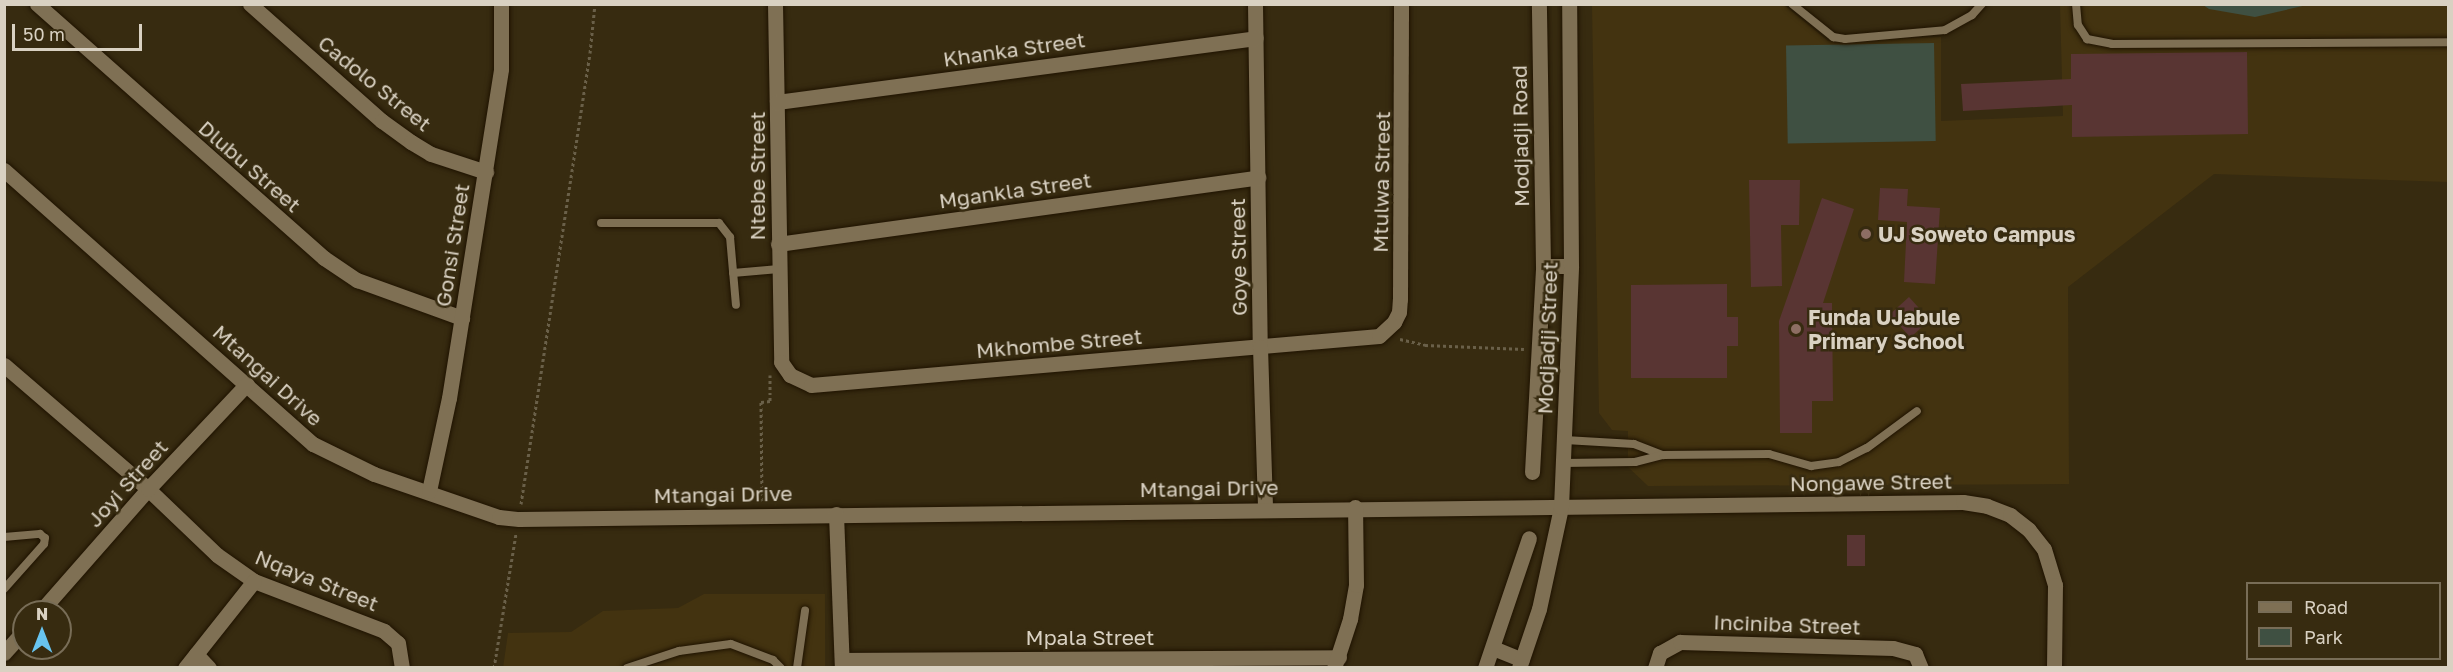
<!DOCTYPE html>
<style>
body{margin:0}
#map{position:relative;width:2453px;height:672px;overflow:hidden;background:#372b10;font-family:"Golos Text",sans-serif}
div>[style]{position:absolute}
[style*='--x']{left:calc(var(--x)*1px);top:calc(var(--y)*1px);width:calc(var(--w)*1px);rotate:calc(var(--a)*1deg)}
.built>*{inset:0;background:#433310}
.green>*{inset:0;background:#3f5042;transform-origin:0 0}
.building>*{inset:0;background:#593533;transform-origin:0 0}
.path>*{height:3px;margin-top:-1.5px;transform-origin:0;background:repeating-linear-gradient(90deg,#6a6049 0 3px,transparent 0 6px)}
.roads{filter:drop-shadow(0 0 2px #1f1300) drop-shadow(0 0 2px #1f1300)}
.lane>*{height:8px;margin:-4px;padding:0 4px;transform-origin:4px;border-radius:4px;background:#7f7054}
.street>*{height:15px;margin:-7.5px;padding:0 7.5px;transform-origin:7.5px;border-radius:7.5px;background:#7f7054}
.secondary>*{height:15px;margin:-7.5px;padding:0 7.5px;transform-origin:7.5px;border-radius:7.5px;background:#7f7054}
.dots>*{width:16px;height:16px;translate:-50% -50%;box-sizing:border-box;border:3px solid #372b10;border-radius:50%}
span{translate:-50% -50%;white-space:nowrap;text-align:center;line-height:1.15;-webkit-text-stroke:5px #372b10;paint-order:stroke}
.street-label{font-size:21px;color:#d9d1c2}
.poi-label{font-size:21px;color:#d9d1c2;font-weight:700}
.left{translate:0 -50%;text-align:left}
.frame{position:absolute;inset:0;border:6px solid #d9d1c2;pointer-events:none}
.legend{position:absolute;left:2246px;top:582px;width:195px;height:78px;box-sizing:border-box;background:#372b10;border:2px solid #786d57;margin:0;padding:8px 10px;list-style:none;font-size:18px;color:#d9d1c2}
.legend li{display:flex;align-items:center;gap:12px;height:30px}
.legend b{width:30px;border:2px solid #786d57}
.north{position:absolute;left:12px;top:600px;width:60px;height:60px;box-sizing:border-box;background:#372b10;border:2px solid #786d57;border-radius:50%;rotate:0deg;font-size:16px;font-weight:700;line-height:24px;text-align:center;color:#d9d1c2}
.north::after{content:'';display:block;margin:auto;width:21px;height:27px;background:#68c4f0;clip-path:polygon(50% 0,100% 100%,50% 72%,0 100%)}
.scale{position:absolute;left:12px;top:24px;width:130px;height:27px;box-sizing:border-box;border:3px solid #d9d1c2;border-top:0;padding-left:8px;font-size:18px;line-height:21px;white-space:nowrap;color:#d9d1c2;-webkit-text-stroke:4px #372b10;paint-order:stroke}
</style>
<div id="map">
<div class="built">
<div style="clip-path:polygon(1592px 5px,1784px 5px,1828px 41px,1941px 37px,1941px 121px,2063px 116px,2060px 5px,2448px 5px,2448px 182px,2214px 174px,2068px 287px,2069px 484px,1648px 486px,1628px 467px,1628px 431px,1612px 430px,1599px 413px)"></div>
<div style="clip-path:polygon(704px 594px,825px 594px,825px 667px,503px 668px,508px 633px,571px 632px,603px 611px,678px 608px)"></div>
</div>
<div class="green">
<div style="clip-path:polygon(2203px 5px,2307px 5px,2255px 17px,2209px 9px)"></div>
<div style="left:1934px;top:43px;width:98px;height:148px;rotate:89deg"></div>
</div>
<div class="building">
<div style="clip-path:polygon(2247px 52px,2248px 134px,2072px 137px,2072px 105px,1963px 111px,1961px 84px,2071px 79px,2071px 54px)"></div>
<div style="clip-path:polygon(1749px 180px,1800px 180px,1799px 225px,1781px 225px,1782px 286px,1751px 287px)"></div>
<div style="clip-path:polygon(1880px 188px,1908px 189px,1907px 206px,1940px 208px,1935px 284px,1904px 282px,1907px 222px,1878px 220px)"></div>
<div style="clip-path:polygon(1822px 198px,1854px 209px,1823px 303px,1832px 303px,1833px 401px,1812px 401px,1812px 433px,1780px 433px,1779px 321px)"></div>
<div style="clip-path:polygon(1727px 284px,1727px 317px,1738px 317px,1738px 346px,1727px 346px,1727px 378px,1631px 378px,1631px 285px)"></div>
<div style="left:1909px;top:297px;width:31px;height:26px;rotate:48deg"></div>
<div style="left:1847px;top:535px;width:18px;height:31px"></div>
</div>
<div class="path">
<div style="--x:1400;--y:339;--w:26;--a:13"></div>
<div style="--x:1425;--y:345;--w:99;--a:2.3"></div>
<div style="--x:762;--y:501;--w:99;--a:-90.6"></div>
<div style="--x:761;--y:402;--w:9;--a:-6"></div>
<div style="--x:770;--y:401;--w:26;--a:-90"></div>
<div style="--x:521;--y:504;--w:456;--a:-81.3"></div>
<div style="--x:590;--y:53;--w:49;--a:-84.2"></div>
<div style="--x:494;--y:668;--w:136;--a:-80.7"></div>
</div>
<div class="roads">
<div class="lane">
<div style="--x:1792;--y:4;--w:53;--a:38.8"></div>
<div style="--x:1833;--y:37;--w:12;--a:9"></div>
<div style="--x:1845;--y:39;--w:100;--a:-5.1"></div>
<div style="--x:1945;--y:30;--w:31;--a:-29"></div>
<div style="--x:1972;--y:15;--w:15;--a:-48"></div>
<div style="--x:2076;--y:4;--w:21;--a:85"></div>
<div style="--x:2078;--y:25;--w:17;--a:57"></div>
<div style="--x:2087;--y:39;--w:25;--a:11"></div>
<div style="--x:2112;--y:44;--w:336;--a:-0.3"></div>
<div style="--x:601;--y:223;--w:118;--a:0"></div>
<div style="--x:719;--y:223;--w:18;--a:52"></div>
<div style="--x:730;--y:237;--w:68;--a:85"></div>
<div style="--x:733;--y:273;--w:46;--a:-5"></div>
<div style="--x:1565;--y:440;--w:69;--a:3.3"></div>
<div style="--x:1634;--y:444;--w:31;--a:21"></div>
<div style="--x:1563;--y:463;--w:72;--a:-0.8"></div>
<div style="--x:1635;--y:462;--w:29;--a:-14"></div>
<div style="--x:1663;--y:455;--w:106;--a:-0.5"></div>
<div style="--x:1769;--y:454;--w:44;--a:15.9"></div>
<div style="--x:1811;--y:466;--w:28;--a:-8"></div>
<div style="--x:1839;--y:462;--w:31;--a:-27"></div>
<div style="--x:1867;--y:448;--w:62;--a:-36.5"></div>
<div style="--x:4;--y:537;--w:36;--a:-5"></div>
<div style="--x:40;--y:534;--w:6;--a:39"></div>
<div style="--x:45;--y:538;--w:6;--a:99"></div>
<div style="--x:44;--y:544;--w:60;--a:131.6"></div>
<div style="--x:627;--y:668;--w:55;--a:-18.1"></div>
<div style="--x:679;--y:651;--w:52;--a:-7.7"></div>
<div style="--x:731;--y:644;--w:45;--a:20.9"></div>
<div style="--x:773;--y:660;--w:11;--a:45"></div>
<div style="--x:797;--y:668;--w:58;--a:-82"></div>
</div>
<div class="street">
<div style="--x:37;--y:4;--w:383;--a:41.5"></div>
<div style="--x:324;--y:258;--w:40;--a:34"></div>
<div style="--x:357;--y:280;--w:112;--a:19.9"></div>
<div style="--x:250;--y:4;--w:176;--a:41.6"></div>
<div style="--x:382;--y:121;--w:36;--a:36"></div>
<div style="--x:411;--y:142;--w:23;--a:31"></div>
<div style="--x:431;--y:154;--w:58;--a:18.1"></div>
<div style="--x:775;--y:4;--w:358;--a:89"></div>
<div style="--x:781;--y:362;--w:16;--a:55"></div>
<div style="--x:790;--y:375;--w:23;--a:25"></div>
<div style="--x:811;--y:385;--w:570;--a:-4.93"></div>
<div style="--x:1379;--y:336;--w:21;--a:-43"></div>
<div style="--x:1394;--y:322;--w:11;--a:-63"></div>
<div style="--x:1399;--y:312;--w:13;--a:-86"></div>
<div style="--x:1400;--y:299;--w:295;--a:-89.8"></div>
<div style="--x:1255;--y:4;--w:343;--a:89.2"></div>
<div style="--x:1260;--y:347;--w:161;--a:88.2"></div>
<div style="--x:777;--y:102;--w:483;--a:-7.6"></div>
<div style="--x:4;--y:170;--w:413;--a:41.6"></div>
<div style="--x:313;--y:444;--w:68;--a:26.2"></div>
<div style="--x:374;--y:474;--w:132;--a:19"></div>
<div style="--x:499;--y:517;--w:20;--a:6"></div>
<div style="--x:519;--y:519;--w:1444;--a:-0.67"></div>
<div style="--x:1963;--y:502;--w:24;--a:9"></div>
<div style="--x:1987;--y:506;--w:25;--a:21"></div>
<div style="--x:2010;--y:515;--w:24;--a:38"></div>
<div style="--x:2029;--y:530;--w:24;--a:52"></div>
<div style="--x:2044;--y:549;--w:38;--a:73"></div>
<div style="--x:2055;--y:585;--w:83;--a:90.7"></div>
<div style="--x:778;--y:244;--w:485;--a:-7.9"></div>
<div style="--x:1543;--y:266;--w:28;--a:0"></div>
<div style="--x:4;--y:365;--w:190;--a:40.7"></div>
<div style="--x:148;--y:489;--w:95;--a:43.7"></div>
<div style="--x:217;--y:555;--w:45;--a:35.1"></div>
<div style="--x:254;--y:581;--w:139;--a:21"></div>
<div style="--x:384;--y:631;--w:18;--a:41"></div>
<div style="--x:398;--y:643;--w:25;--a:81"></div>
<div style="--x:1532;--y:472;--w:206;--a:-86.9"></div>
<div style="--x:1543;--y:266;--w:262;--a:-90.9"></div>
<div style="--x:429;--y:491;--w:95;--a:-77.9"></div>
<div style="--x:449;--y:398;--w:333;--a:-81"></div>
<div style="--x:501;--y:69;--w:65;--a:-90"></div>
<div style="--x:836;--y:514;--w:154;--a:87.8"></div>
<div style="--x:40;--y:612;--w:164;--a:-48.7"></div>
<div style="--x:148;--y:489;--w:144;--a:-46.7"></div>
<div style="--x:1493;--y:648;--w:31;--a:22"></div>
<div style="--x:4;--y:653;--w:30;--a:-48"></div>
<div style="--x:196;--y:654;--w:19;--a:47"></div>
<div style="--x:842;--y:660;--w:497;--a:-0.3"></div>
<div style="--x:185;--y:668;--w:111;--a:-51.6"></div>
<div style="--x:1334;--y:668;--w:52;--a:-71.9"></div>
<div style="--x:1350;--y:619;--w:35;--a:-80"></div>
<div style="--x:1356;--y:585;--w:78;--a:-90.7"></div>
<div style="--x:1485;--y:668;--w:137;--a:-71.3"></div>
<div style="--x:1655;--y:668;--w:16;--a:-72"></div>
<div style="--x:1660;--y:653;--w:23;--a:-29"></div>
<div style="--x:1680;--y:642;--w:213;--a:1.6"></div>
<div style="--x:1893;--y:648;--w:23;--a:15"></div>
<div style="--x:1915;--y:654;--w:15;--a:67"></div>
</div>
<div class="secondary">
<div style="--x:1519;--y:668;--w:62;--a:-71.3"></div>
<div style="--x:1539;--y:609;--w:104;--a:-77.8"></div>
<div style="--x:1561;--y:507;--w:241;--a:-87.6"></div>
<div style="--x:1571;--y:266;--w:262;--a:-90.4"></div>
</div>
</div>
<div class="dots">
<div style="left:1866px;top:234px;background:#8d6e63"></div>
<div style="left:1796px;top:329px;background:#8d6e63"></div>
</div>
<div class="street-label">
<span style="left:1014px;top:49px;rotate:-8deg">Khanka Street</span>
<span style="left:375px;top:83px;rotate:39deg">Cadolo Street</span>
<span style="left:1520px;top:136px;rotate:-91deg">Modjadji Road</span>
<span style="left:250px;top:166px;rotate:41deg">Dlubu Street</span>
<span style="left:757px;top:176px;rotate:-90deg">Ntebe Street</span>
<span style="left:1381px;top:182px;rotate:-89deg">Mtulwa Street</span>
<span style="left:1015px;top:190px;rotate:-8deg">Mgankla Street</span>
<span style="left:452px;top:245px;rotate:-81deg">Gonsi Street</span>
<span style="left:1238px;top:257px;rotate:-91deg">Goye Street</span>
<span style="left:1547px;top:338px;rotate:-88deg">Modjadji Street</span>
<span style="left:1059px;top:343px;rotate:-5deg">Mkhombe Street</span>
<span style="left:268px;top:375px;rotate:42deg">Mtangai Drive</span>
<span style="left:1871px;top:482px;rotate:-1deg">Nongawe Street</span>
<span style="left:127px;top:483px;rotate:-48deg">Joyi Street</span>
<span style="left:1209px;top:488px;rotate:-1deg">Mtangai Drive</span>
<span style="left:723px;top:494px;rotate:-1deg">Mtangai Drive</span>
<span style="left:317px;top:580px;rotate:22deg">Nqaya Street</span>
<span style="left:1787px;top:624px;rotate:2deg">Inciniba Street</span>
<span style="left:1090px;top:637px">Mpala Street</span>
</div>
<div class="poi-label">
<span class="left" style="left:1878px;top:234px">UJ Soweto Campus</span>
<span class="left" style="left:1808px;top:329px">Funda UJabule<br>Primary School</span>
</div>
<div class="frame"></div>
<ul class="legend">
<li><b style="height:8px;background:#7f7054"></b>Road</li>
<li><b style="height:16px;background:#3f5042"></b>Park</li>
</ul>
<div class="north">N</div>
<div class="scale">50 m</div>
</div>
